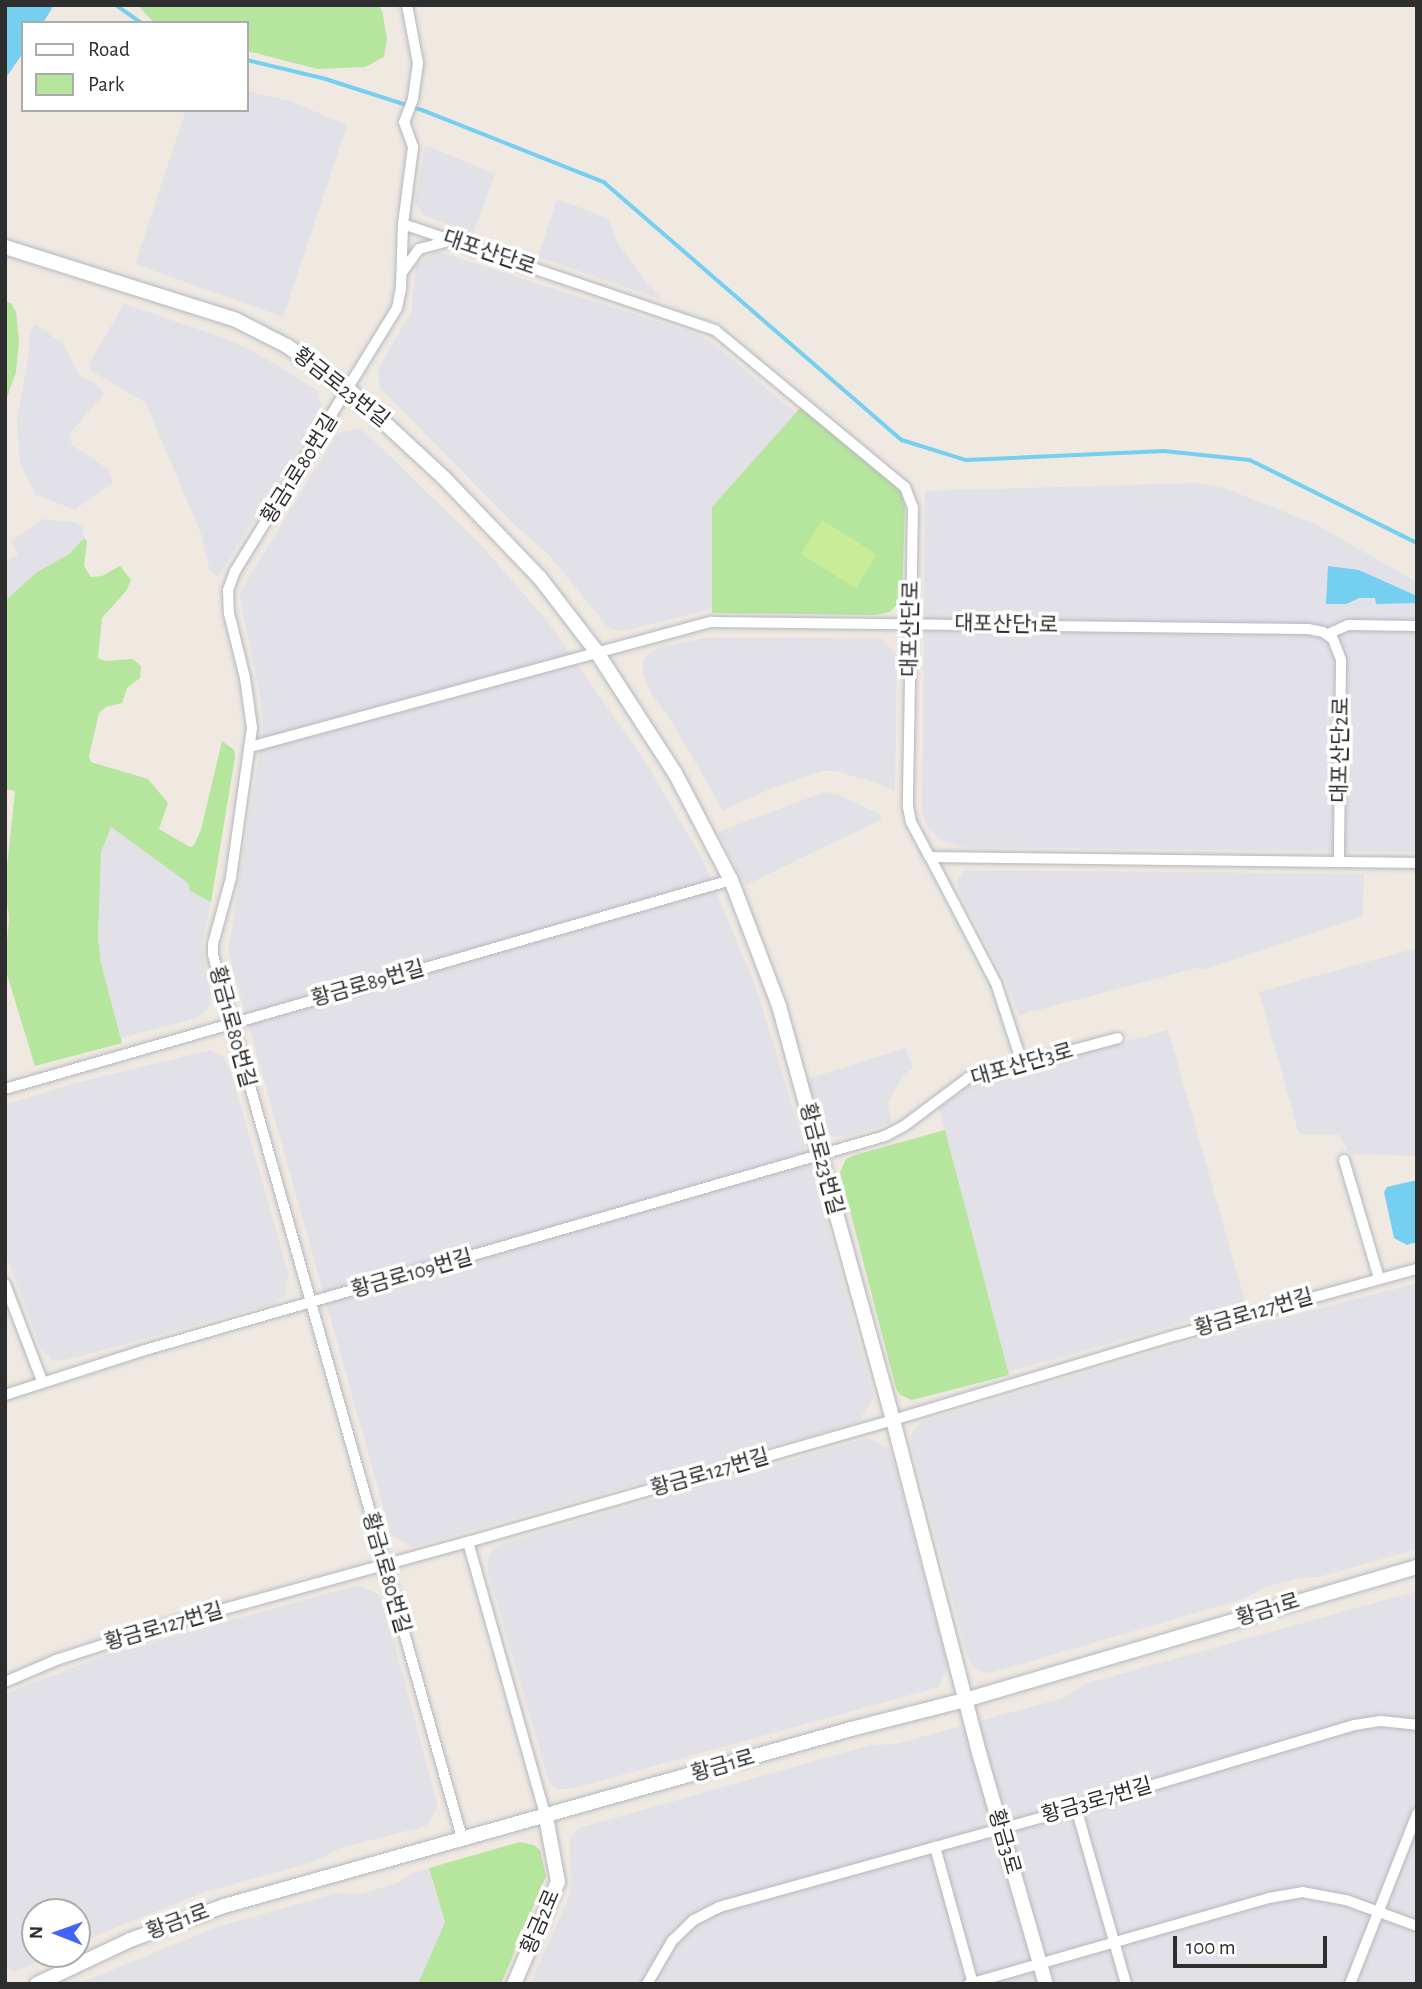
<!DOCTYPE html>
<meta charset="utf-8">
<style>
body{margin:0}
#map{position:relative;width:1422px;height:1989px;overflow:hidden;background:#efe9e1;font-family:"Alegreya Sans","Noto Sans KR",sans-serif}
div>[style]{position:absolute}
[style*='--x']{left:calc(var(--x)*1px);top:calc(var(--y)*1px);width:calc(var(--w)*1px);rotate:calc(var(--a)*1deg)}
.industrial>*{inset:0;background:#e3e1e8}
.green>*{inset:0;background:#b6e59e}
.pitch>*{inset:0;background:#c9ec9a;transform-origin:0 0}
.water>*{inset:0;background:#75cff0}
.stream>*{height:3.5px;margin:-1.75px;padding:0 1.75px;transform-origin:1.75px;border-radius:1.75px;background:#75cff0}
.roads{filter:drop-shadow(0 0 2px #b4b7c1) drop-shadow(0 0 2px #b4b7c1)}
.street>*{height:10px;margin:-5px;padding:0 5px;transform-origin:5px;border-radius:5px;background:#fff}
.secondary>*{height:14px;margin:-7px;padding:0 7px;transform-origin:7px;border-radius:7px;background:#fff}
span{translate:-50% -50%;white-space:nowrap;text-align:center;line-height:1.15;-webkit-text-stroke:7px #fff;paint-order:stroke}
.street-label{font-size:21px;color:#2e2e2e}
.frame{position:absolute;inset:0;border:7px solid #2e2e2e;pointer-events:none}
.legend{position:absolute;left:21px;top:21px;width:228px;height:91px;box-sizing:border-box;background:#fff;border:2px solid #ababab;margin:0;padding:9px 12px;list-style:none;font-size:21px;color:#2e2e2e}
.legend li{display:flex;align-items:center;gap:14px;height:35px}
.legend b{width:35px;border:2px solid #ababab}
.north{position:absolute;left:21px;top:1898px;width:70px;height:70px;box-sizing:border-box;background:#fff;border:2px solid #ababab;border-radius:50%;rotate:271deg;font-size:19px;font-weight:700;line-height:28px;text-align:center;color:#2e2e2e}
.north::after{content:'';display:block;margin:auto;width:24px;height:32px;background:#4264fb;clip-path:polygon(50% 0,100% 100%,50% 72%,0 100%)}
.scale{position:absolute;left:1173px;top:1936px;width:154px;height:32px;box-sizing:border-box;border:4px solid #2e2e2e;border-top:0;padding-left:9px;font-size:21px;line-height:24px;white-space:nowrap;color:#2e2e2e;-webkit-text-stroke:5px #fff;paint-order:stroke}
</style>
<div id="map">
<div class="industrial">
<div style="clip-path:polygon(247px 91px,290px 101px,347px 125px,283px 317px,135px 264px,186px 110px,247px 110px)"></div>
<div style="clip-path:polygon(425px 145px,495px 174px,473px 233px,423px 215px,415px 202px)"></div>
<div style="clip-path:polygon(557px 199px,609px 219px,617px 242px,649px 286px,663px 300px,538px 257px)"></div>
<div style="clip-path:polygon(436px 251px,697px 334px,714px 344px,796px 413px,712px 507px,712px 609px,628px 630px,613px 630px,607px 626px,548px 554px,517px 527px,380px 388px,378px 369px,411px 312px,416px 265px)"></div>
<div style="clip-path:polygon(124px 304px,230px 340px,262px 356px,318px 391px,322px 411px,218px 577px,210px 571px,201px 534px,146px 403px,90px 370px,89px 364px)"></div>
<div style="clip-path:polygon(35px 324px,63px 344px,80px 377px,94px 382px,104px 394px,69px 434px,72px 445px,108px 469px,113px 482px,75px 510px,35px 494px,20px 462px,17px 419px,28px 360px,30px 331px)"></div>
<div style="clip-path:polygon(361px 428px,480px 544px,548px 622px,648px 766px,702px 858px,757px 990px,816px 1183px,874px 1397px,858px 1422px,412px 1547px,391px 1535px,228px 952px,263px 731px,261px 700px,239px 594px,337px 433px)"></div>
<div style="clip-path:polygon(1195px 483px,1224px 488px,1317px 525px,1417px 582px,1417px 852px,963px 847px,942px 841px,928px 828px,922px 813px,925px 491px)"></div>
<div style="clip-path:polygon(43px 519px,77px 523px,83px 527px,84px 538px,69px 554px,37px 572px,5px 601px,5px 562px,18px 554px,11px 541px)"></div>
<div style="clip-path:polygon(704px 638px,881px 638px,897px 655px,895px 791px,874px 782px,835px 771px,822px 771px,770px 789px,723px 810px,669px 717px,652px 695px,642px 672px,644px 659px,654px 649px)"></div>
<div style="clip-path:polygon(825px 792px,839px 795px,879px 814px,882px 819px,746px 885px,718px 832px)"></div>
<div style="clip-path:polygon(111px 827px,188px 883px,190px 891px,211px 902px,202px 946px,211px 996px,208px 1009px,197px 1018px,121px 1038px,101px 963px,98px 937px,101px 852px)"></div>
<div style="clip-path:polygon(966px 870px,1364px 874px,1363px 916px,1206px 969px,1196px 968px,1019px 1015px,1006px 981px,960px 894px,957px 879px)"></div>
<div style="clip-path:polygon(1417px 948px,1417px 1156px,1350px 1154px,1339px 1135px,1302px 1134px,1298px 1131px,1259px 992px)"></div>
<div style="clip-path:polygon(1168px 1030px,1246px 1305px,1008px 1372px,939px 1108px,972px 1083px)"></div>
<div style="clip-path:polygon(906px 1048px,913px 1068px,903px 1076px,892px 1094px,888px 1104px,891px 1123px,845px 1137px,831px 1136px,822px 1124px,807px 1079px)"></div>
<div style="clip-path:polygon(211px 1050px,224px 1057px,233px 1078px,289px 1275px,285px 1296px,275px 1303px,66px 1360px,52px 1360px,41px 1348px,5px 1253px,5px 1105px,76px 1083px)"></div>
<div style="clip-path:polygon(1417px 1283px,1417px 1549px,1319px 1577px,1299px 1578px,1265px 1587px,1243px 1599px,990px 1673px,981px 1672px,972px 1666px,968px 1658px,911px 1444px,911px 1436px,920px 1422px,1171px 1347px)"></div>
<div style="clip-path:polygon(867px 1438px,890px 1449px,948px 1666px,939px 1687px,571px 1789px,555px 1789px,550px 1785px,488px 1572px,488px 1556px,492px 1551px,499px 1545px,557px 1527px)"></div>
<div style="clip-path:polygon(359px 1585px,379px 1595px,395px 1645px,438px 1807px,426px 1826px,340px 1848px,313px 1862px,205px 1892px,77px 1943px,77px 1912px,35px 1912px,35px 1954px,54px 1954px,14px 1972px,5px 1966px,5px 1694px,111px 1653px)"></div>
<div style="clip-path:polygon(1417px 1591px,1417px 1984px,530px 1984px,571px 1892px,570px 1839px,579px 1828px,871px 1745px,896px 1744px,1064px 1698px,1085px 1684px)"></div>
<div style="clip-path:polygon(429px 1868px,445px 1922px,418px 1984px,78px 1984px,217px 1927px,337px 1893px,361px 1894px,397px 1883px,412px 1873px)"></div>
</div>
<div class="green">
<div style="clip-path:polygon(138px 5px,377px 5px,382px 10px,387px 39px,384px 57px,365px 67px,318px 69px,247px 51px,247px 23px,154px 23px)"></div>
<div style="clip-path:polygon(5px 302px,11px 303px,16px 312px,19px 342px,16px 372px,5px 403px)"></div>
<div style="clip-path:polygon(801px 407px,900px 490px,905px 506px,902px 599px,890px 612px,874px 615px,712px 613px,712px 507px)"></div>
<div style="clip-path:polygon(84px 538px,87px 541px,84px 566px,91px 577px,102px 576px,120px 566px,131px 580px,126px 591px,102px 618px,98px 658px,105px 661px,133px 659px,141px 666px,140px 678px,127px 688px,122px 703px,106px 707px,99px 713px,89px 756px,91px 762px,148px 779px,168px 803px,159px 829px,190px 847px,194px 845px,201px 830px,222px 741px,234px 750px,235px 757px,211px 902px,190px 891px,188px 883px,111px 827px,101px 852px,98px 937px,101px 963px,122px 1043px,35px 1066px,5px 968px,9px 917px,5px 886px,15px 791px,5px 789px,5px 601px,37px 572px,69px 554px)"></div>
<div style="clip-path:polygon(945px 1130px,1009px 1375px,912px 1400px,900px 1395px,896px 1388px,840px 1172px,846px 1159px,855px 1155px)"></div>
<div style="clip-path:polygon(520px 1842px,534px 1845px,540px 1850px,546px 1876px,501px 1984px,418px 1984px,445px 1922px,429px 1868px)"></div>
</div>
<div class="pitch">
<div style="left:822px;top:520px;width:65px;height:40px;rotate:32deg"></div>
</div>
<div class="water">
<div style="clip-path:polygon(5px 5px,54px 5px,43px 23px,23px 23px,23px 53px,5px 79px)"></div>
<div style="clip-path:polygon(1328px 566px,1359px 570px,1417px 596px,1417px 603px,1376px 604px,1375px 598px,1359px 598px,1346px 604px,1326px 604px)"></div>
<div style="clip-path:polygon(1417px 1180px,1417px 1242px,1407px 1245px,1394px 1238px,1384px 1192px,1387px 1187px)"></div>
</div>
<div class="stream">
<div style="--x:116;--y:5;--w:32;--a:35"></div>
<div style="--x:247;--y:60;--w:81;--a:13.5"></div>
<div style="--x:326;--y:79;--w:101;--a:17.9"></div>
<div style="--x:422;--y:110;--w:196;--a:21.6"></div>
<div style="--x:604;--y:182;--w:394;--a:40.9"></div>
<div style="--x:902;--y:440;--w:67;--a:17.4"></div>
<div style="--x:966;--y:460;--w:198;--a:-2.6"></div>
<div style="--x:1164;--y:451;--w:86;--a:6"></div>
<div style="--x:1250;--y:460;--w:186;--a:26.4"></div>
</div>
<div class="roads">
<div class="street">
<div style="--x:407;--y:5;--w:59;--a:79.3"></div>
<div style="--x:418;--y:63;--w:36;--a:98"></div>
<div style="--x:413;--y:99;--w:25;--a:111"></div>
<div style="--x:404;--y:122;--w:27;--a:70"></div>
<div style="--x:413;--y:147;--w:78;--a:97.4"></div>
<div style="--x:403;--y:224;--w:64;--a:91.8"></div>
<div style="--x:401;--y:288;--w:20;--a:101"></div>
<div style="--x:397;--y:308;--w:309;--a:121.6"></div>
<div style="--x:235;--y:571;--w:20;--a:110"></div>
<div style="--x:228;--y:590;--w:23;--a:88"></div>
<div style="--x:229;--y:613;--w:67;--a:76.2"></div>
<div style="--x:245;--y:678;--w:50;--a:82"></div>
<div style="--x:252;--y:728;--w:151;--a:98"></div>
<div style="--x:231;--y:878;--w:68;--a:105.3"></div>
<div style="--x:213;--y:944;--w:11;--a:90"></div>
<div style="--x:213;--y:955;--w:917;--a:74.25"></div>
<div style="--x:403;--y:224;--w:330;--a:18.8"></div>
<div style="--x:715;--y:330;--w:246;--a:39.6"></div>
<div style="--x:905;--y:487;--w:22;--a:69"></div>
<div style="--x:913;--y:508;--w:299;--a:91"></div>
<div style="--x:908;--y:807;--w:15;--a:79"></div>
<div style="--x:911;--y:822;--w:40;--a:62"></div>
<div style="--x:930;--y:857;--w:487;--a:0.7"></div>
<div style="--x:403;--y:271;--w:27;--a:-54"></div>
<div style="--x:419;--y:249;--w:30;--a:-15"></div>
<div style="--x:1328;--y:634;--w:22;--a:-24"></div>
<div style="--x:1348;--y:625;--w:69;--a:0.8"></div>
<div style="--x:250;--y:747;--w:478;--a:-15.2"></div>
<div style="--x:711;--y:622;--w:597;--a:0.67"></div>
<div style="--x:1308;--y:629;--w:15;--a:11"></div>
<div style="--x:1323;--y:632;--w:12;--a:35"></div>
<div style="--x:1333;--y:639;--w:22;--a:69"></div>
<div style="--x:1341;--y:660;--w:201;--a:90.6"></div>
<div style="--x:930;--y:857;--w:142;--a:62.4"></div>
<div style="--x:996;--y:983;--w:84;--a:72"></div>
<div style="--x:5;--y:1089;--w:755;--a:-16.06"></div>
<div style="--x:1344;--y:1160;--w:123;--a:73.5"></div>
<div style="--x:5;--y:1284;--w:104;--a:69.1"></div>
<div style="--x:5;--y:1395;--w:147;--a:-17.8"></div>
<div style="--x:145;--y:1350;--w:770;--a:-16.13"></div>
<div style="--x:885;--y:1136;--w:21;--a:-28"></div>
<div style="--x:904;--y:1126;--w:80;--a:-36.9"></div>
<div style="--x:968;--y:1078;--w:155;--a:-14.9"></div>
<div style="--x:468;--y:1542;--w:286;--a:74.2"></div>
<div style="--x:5;--y:1682;--w:56;--a:-23.3"></div>
<div style="--x:56;--y:1660;--w:104;--a:-17.9"></div>
<div style="--x:155;--y:1628;--w:325;--a:-15.4"></div>
<div style="--x:468;--y:1542;--w:442;--a:-16"></div>
<div style="--x:893;--y:1420;--w:296;--a:-16.7"></div>
<div style="--x:1177;--y:1335;--w:249;--a:-15.4"></div>
<div style="--x:1076;--y:1808;--w:183;--a:74.1"></div>
<div style="--x:935;--y:1847;--w:142;--a:74.5"></div>
<div style="--x:647;--y:1984;--w:50;--a:-59.8"></div>
<div style="--x:672;--y:1941;--w:30;--a:-44"></div>
<div style="--x:694;--y:1920;--w:28;--a:-27"></div>
<div style="--x:719;--y:1907;--w:370;--a:-15.5"></div>
<div style="--x:1076;--y:1808;--w:291;--a:-16.6"></div>
<div style="--x:1355;--y:1725;--w:26;--a:-9"></div>
<div style="--x:1381;--y:1721;--w:36;--a:6"></div>
<div style="--x:969;--y:1984;--w:312;--a:-16"></div>
<div style="--x:1269;--y:1898;--w:34;--a:-10"></div>
<div style="--x:1302;--y:1892;--w:45;--a:10.3"></div>
<div style="--x:1346;--y:1900;--w:76;--a:20.1"></div>
<div style="--x:1350;--y:1984;--w:183;--a:-68.5"></div>
</div>
<div class="secondary">
<div style="--x:5;--y:247;--w:242;--a:17.5"></div>
<div style="--x:236;--y:320;--w:57;--a:27"></div>
<div style="--x:287;--y:346;--w:76;--a:35.4"></div>
<div style="--x:349;--y:390;--w:129;--a:42.8"></div>
<div style="--x:444;--y:478;--w:139;--a:46.2"></div>
<div style="--x:540;--y:578;--w:92;--a:52.5"></div>
<div style="--x:596;--y:651;--w:145;--a:57.1"></div>
<div style="--x:675;--y:773;--w:121;--a:62.4"></div>
<div style="--x:731;--y:880;--w:135;--a:69.1"></div>
<div style="--x:779;--y:1006;--w:429;--a:74.6"></div>
<div style="--x:893;--y:1420;--w:347;--a:75.5"></div>
<div style="--x:980;--y:1756;--w:237;--a:73.9"></div>
<div style="--x:37;--y:1984;--w:103;--a:-25.3"></div>
<div style="--x:130;--y:1940;--w:100;--a:-19.9"></div>
<div style="--x:224;--y:1906;--w:652;--a:-15.76"></div>
<div style="--x:851;--y:1729;--w:118;--a:-14.3"></div>
<div style="--x:965;--y:1700;--w:471;--a:-16.4"></div>
<div style="--x:514;--y:1984;--w:111;--a:-66.7"></div>
<div style="--x:558;--y:1882;--w:66;--a:-100.5"></div>
</div>
</div>
<div class="street-label">
<span style="left:489px;top:253px;rotate:19deg">대포산단로</span>
<span style="left:341px;top:388px;rotate:38deg">황금로23번길</span>
<span style="left:300px;top:469px;rotate:-58deg">황금1로80번길</span>
<span style="left:1006px;top:625px;rotate:1deg">대포산단1로</span>
<span style="left:911px;top:629px;rotate:-89deg">대포산단로</span>
<span style="left:1341px;top:750px;rotate:-89deg">대포산단2로</span>
<span style="left:368px;top:984px;rotate:-16deg">황금로89번길</span>
<span style="left:232px;top:1027px;rotate:75deg">황금1로80번길</span>
<span style="left:1022px;top:1065px;rotate:-16deg">대포산단3로</span>
<span style="left:821px;top:1159px;rotate:75deg">황금로23번길</span>
<span style="left:412px;top:1274px;rotate:-16deg">황금로109번길</span>
<span style="left:1254px;top:1313px;rotate:-16deg">황금로127번길</span>
<span style="left:710px;top:1473px;rotate:-16deg">황금로127번길</span>
<span style="left:386px;top:1573px;rotate:74deg">황금1로80번길</span>
<span style="left:1268px;top:1610px;rotate:-17deg">황금1로</span>
<span style="left:164px;top:1627px;rotate:-16deg">황금로127번길</span>
<span style="left:723px;top:1766px;rotate:-16deg">황금1로</span>
<span style="left:1097px;top:1801px;rotate:-16deg">황금3로7번길</span>
<span style="left:1004px;top:1842px;rotate:74deg">황금3로</span>
<span style="left:178px;top:1922px;rotate:-20deg">황금1로</span>
<span style="left:541px;top:1922px;rotate:-67deg">황금2로</span>
</div>
<div class="frame"></div>
<ul class="legend">
<li><b style="height:9px;background:#fff"></b>Road</li>
<li><b style="height:19px;background:#b6e59e"></b>Park</li>
</ul>
<div class="north">N</div>
<div class="scale">100 m</div>
</div>
